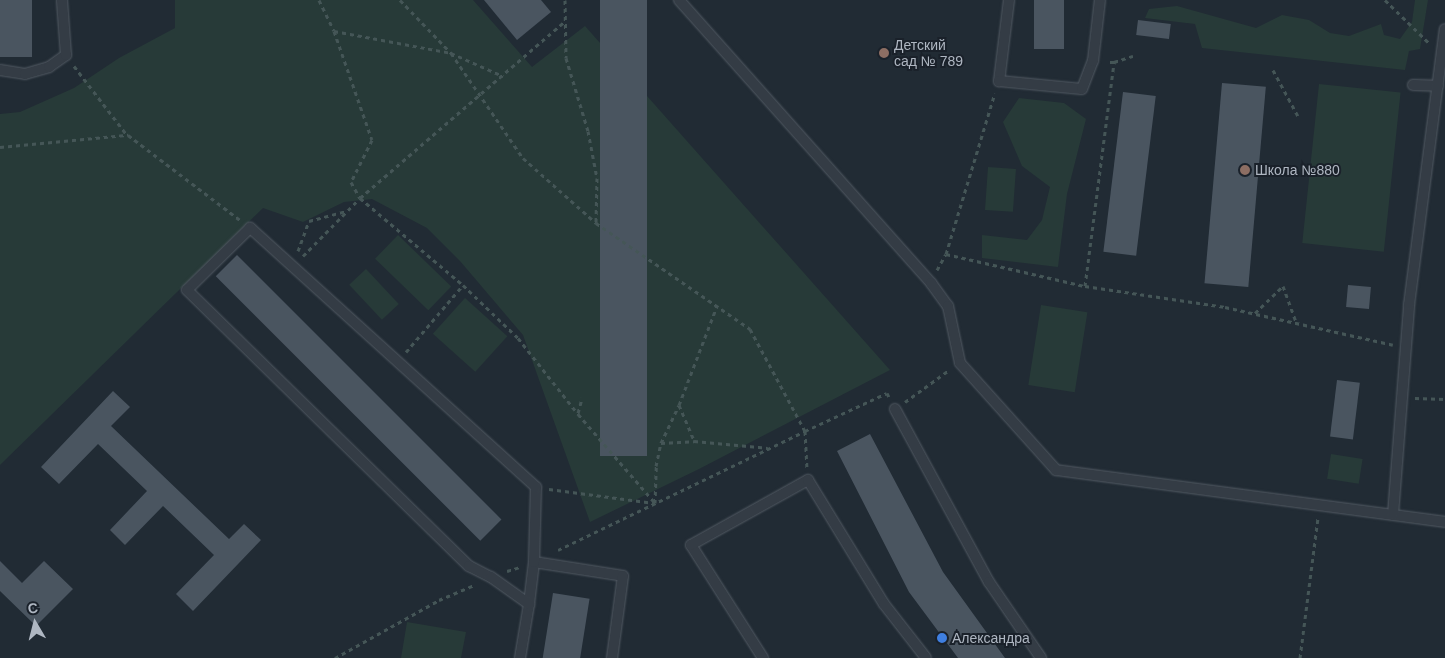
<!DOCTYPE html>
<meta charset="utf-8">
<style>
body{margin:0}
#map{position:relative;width:1445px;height:658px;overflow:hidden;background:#212b34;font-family:Helvetica,sans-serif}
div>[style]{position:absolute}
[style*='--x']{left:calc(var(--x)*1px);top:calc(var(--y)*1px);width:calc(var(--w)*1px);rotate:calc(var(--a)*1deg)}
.green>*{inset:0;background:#273a38;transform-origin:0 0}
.building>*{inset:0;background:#4a5560;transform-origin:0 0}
.path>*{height:3px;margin-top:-1.5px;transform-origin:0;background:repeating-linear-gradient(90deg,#455657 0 4px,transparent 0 8px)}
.roads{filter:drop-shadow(0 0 1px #525a63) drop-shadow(0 0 1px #525a63)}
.lane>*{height:10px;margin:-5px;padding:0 5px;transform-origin:5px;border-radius:5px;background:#343c45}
.dots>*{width:14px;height:14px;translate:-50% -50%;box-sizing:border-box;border:2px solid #1a212a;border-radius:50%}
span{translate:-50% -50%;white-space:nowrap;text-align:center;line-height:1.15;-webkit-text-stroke:4px #1a212a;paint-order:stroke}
.poi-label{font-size:14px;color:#afb7c2}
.left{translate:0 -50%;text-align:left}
.north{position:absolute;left:10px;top:598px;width:50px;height:50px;-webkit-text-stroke:4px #1a212a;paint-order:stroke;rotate:352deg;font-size:14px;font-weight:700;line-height:20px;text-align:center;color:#afb7c2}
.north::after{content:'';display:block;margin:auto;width:18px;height:22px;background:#afb7c2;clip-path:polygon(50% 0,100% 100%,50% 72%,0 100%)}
</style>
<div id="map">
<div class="green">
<div style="clip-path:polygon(175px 0,473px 0,532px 67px,585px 26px,890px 370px,699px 469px,590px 522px,523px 335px,460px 261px,427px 228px,372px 199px,344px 202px,303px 222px,263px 208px,0 465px,0 114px,20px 112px,74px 88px,119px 58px,175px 28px)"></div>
<div style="clip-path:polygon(1415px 0,1428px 0,1420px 49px,1409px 51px,1405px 70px,1202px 48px,1195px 24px,1145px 18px,1149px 9px,1177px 6px,1256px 28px,1282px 15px,1309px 20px,1330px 33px,1349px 36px,1381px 24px,1384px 35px,1400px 39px,1412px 22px)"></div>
<div style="left:1319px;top:84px;width:82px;height:160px;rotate:6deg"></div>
<div style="clip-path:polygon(1019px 98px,1064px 103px,1086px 119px,1067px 194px,1058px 267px,982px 258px,982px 235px,1027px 240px,1042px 220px,1050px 187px,1022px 166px,1003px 122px)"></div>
<div style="left:988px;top:167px;width:28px;height:43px;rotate:4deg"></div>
<div style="left:398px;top:235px;width:74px;height:33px;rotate:44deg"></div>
<div style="left:366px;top:269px;width:48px;height:23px;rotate:47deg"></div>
<div style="left:465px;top:298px;width:57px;height:48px;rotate:42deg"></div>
<div style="left:1041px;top:305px;width:47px;height:81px;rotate:9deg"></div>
<div style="left:1331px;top:454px;width:32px;height:25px;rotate:9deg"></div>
<div style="clip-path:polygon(407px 622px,466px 632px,461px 658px,401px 658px)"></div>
</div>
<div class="building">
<div style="left:0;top:0;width:32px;height:57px"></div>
<div style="clip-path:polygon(484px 0,541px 0,551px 12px,517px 40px)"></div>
<div style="left:600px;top:0;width:47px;height:456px"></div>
<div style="left:1034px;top:0;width:30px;height:49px"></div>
<div style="left:1138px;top:20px;width:33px;height:15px;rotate:7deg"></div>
<div style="left:1222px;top:83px;width:44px;height:201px;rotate:5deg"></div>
<div style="left:1123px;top:92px;width:33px;height:161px;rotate:7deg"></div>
<div style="left:237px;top:255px;width:374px;height:30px;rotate:45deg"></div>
<div style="left:1348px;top:285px;width:23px;height:22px;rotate:5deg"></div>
<div style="left:1337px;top:380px;width:23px;height:57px;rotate:7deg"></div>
<div style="clip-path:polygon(113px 391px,130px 407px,111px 426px,229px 539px,244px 524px,261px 540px,193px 611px,176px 594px,214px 555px,163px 506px,125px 545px,110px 530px,147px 491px,98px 444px,59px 484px,41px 467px)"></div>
<div style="clip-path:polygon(870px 434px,943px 572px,1005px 658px,958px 658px,909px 592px,837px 451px)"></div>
<div style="clip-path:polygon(0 561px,22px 583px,44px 561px,73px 589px,36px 626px,0 591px)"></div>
<div style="left:553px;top:593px;width:37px;height:66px;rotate:9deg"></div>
</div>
<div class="path">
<div style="--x:319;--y:0;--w:34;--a:64"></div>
<div style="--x:334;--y:31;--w:115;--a:70.8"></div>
<div style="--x:372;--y:140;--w:47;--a:116.6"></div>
<div style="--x:351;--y:182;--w:18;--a:61"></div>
<div style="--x:360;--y:198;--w:135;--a:40.2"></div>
<div style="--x:463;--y:285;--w:76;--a:43.9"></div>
<div style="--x:518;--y:338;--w:97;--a:51.7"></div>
<div style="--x:578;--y:414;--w:118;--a:49.1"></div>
<div style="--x:400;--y:0;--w:74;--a:46.1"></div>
<div style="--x:451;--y:53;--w:127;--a:55.6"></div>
<div style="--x:523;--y:158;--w:98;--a:41.7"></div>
<div style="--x:565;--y:0;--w:58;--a:89"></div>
<div style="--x:566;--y:58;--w:76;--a:73.2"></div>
<div style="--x:588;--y:131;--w:48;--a:79.2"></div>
<div style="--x:597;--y:178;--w:45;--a:91.3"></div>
<div style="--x:596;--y:223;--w:187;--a:34.5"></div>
<div style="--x:750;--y:329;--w:116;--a:61.7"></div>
<div style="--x:805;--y:431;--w:37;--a:87"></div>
<div style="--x:1385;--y:0;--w:62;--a:44.3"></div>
<div style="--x:334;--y:31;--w:119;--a:10.6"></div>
<div style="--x:451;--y:53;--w:57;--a:23.9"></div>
<div style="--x:1114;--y:62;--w:20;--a:-18"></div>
<div style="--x:74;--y:66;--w:87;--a:52.5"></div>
<div style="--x:1273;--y:70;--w:52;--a:61.5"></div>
<div style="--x:0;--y:147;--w:129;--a:-5.4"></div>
<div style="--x:128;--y:135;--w:141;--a:37.2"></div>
<div style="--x:298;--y:251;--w:32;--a:-70"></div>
<div style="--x:309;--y:221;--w:38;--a:-15"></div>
<div style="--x:946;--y:254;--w:143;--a:13"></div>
<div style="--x:1085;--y:286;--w:142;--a:8.5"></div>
<div style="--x:1225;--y:307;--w:172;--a:12.7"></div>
<div style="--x:303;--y:256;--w:81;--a:-45.5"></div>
<div style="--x:360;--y:198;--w:272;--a:-40.8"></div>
<div style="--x:937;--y:270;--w:18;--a:-61"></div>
<div style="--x:946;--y:254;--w:168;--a:-73.1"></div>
<div style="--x:1085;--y:286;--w:226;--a:-82.6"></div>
<div style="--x:1114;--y:62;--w:7;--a:180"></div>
<div style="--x:1255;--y:313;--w:39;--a:-44"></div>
<div style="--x:1283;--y:286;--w:38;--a:70"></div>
<div style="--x:406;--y:352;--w:88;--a:-49.6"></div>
<div style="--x:1415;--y:398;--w:30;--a:2"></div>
<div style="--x:905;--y:402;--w:54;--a:-36"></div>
<div style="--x:679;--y:405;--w:39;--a:67"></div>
<div style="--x:578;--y:413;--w:16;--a:-75"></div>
<div style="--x:661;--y:443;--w:33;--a:-3"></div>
<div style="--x:694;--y:441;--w:74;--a:5.4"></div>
<div style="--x:549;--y:489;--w:106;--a:7.6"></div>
<div style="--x:655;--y:503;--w:37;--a:-88"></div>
<div style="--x:656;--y:466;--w:24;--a:-78"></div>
<div style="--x:661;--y:443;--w:42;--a:-64.7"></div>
<div style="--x:679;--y:405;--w:106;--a:-69"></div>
<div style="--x:558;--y:550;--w:274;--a:-25.7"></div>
<div style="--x:805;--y:431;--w:90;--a:-24.9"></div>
<div style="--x:887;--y:393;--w:4;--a:63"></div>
<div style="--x:507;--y:571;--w:14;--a:-17"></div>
<div style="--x:335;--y:658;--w:119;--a:-29.1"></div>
<div style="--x:439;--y:600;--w:38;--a:-23"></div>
<div style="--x:1300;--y:658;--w:141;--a:-82.7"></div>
</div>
<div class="roads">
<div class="lane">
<div style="--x:679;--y:0;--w:379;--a:48.3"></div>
<div style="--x:931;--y:283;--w:29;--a:54"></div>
<div style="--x:948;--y:306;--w:58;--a:78.1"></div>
<div style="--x:960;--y:363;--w:144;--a:48.1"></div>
<div style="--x:1056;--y:470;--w:392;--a:7.6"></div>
<div style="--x:1009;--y:0;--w:82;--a:97"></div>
<div style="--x:999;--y:81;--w:83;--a:5.5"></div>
<div style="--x:1082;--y:89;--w:30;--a:-69"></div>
<div style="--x:1093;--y:61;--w:61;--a:-83.5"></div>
<div style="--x:0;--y:70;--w:25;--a:9"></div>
<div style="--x:25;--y:74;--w:25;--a:-16"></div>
<div style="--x:49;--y:67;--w:21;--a:-35"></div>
<div style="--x:66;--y:55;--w:55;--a:-94.2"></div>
<div style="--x:1413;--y:85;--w:25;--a:2"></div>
<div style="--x:895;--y:409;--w:197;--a:61.5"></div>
<div style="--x:989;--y:582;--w:92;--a:55.6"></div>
<div style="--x:1393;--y:515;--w:211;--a:-85.6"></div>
<div style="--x:1409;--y:305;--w:278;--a:-82.6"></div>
<div style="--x:534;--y:562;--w:90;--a:8.9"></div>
<div style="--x:623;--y:576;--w:83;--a:97.6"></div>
<div style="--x:520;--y:658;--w:55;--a:-80.5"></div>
<div style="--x:529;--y:604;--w:42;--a:-83.2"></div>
<div style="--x:534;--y:562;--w:75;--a:-88.5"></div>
<div style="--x:536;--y:487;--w:386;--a:-137.8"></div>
<div style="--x:250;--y:228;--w:88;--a:135.5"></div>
<div style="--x:187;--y:290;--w:395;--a:44.4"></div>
<div style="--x:469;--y:566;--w:25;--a:27"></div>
<div style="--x:491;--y:577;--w:47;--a:35.4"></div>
<div style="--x:763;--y:658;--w:134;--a:-122.5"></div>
<div style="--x:691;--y:545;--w:134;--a:-29.1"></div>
<div style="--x:808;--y:480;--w:145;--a:58.5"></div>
<div style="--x:884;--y:604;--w:68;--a:52.1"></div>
</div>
</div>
<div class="dots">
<div style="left:884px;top:53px;background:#8d6e63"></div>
<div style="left:1245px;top:170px;background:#8d6e63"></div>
<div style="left:942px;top:638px;background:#3f7fe0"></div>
</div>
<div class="poi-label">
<span class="left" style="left:894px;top:53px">Детский<br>сад № 789</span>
<span class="left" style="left:1255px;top:170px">Школа №880</span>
<span class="left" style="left:952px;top:638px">Александра</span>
</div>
<div class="north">С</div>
</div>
